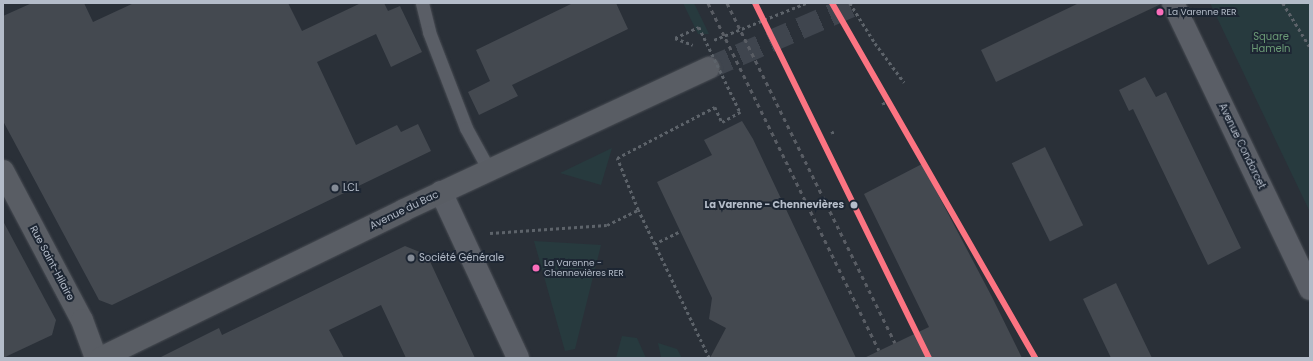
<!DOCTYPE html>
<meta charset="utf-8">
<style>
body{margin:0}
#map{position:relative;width:1313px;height:361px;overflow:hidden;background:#2a3038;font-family:Poppins,sans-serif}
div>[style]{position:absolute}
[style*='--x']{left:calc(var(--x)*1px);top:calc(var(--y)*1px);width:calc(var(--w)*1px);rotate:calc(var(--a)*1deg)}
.green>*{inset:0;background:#273a3e}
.building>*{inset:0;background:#444950;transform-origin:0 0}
.secondary-tunnel>*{height:22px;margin-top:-11px;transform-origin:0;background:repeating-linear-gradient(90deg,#3f454e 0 22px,transparent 0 33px)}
.path>*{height:2.5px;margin-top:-1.25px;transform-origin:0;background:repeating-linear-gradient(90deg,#5d636a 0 3px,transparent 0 6px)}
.roads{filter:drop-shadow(0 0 1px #484c53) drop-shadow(0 0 1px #484c53)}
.lane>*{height:13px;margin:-6.5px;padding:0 6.5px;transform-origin:6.5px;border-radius:6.5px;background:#5a5e66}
.street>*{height:22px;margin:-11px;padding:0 11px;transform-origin:11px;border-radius:11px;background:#5a5e66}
.secondary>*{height:22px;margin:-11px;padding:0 11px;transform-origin:11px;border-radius:11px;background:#595d64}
.rail>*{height:3px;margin-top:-1.5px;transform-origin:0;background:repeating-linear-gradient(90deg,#595d64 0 4px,transparent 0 8px)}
.path-bridge>*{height:2.5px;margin-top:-1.25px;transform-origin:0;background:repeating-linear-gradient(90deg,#5d636a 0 3px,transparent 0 6px)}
.rail-1>*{height:6px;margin:-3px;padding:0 3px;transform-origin:3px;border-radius:3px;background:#fc7482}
.dots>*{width:11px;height:11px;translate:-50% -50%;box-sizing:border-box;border:2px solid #1d2633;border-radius:50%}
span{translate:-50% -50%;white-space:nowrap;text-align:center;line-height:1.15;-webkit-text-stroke:4px #1d2633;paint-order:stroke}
.bus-label{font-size:9px;color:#b4bcc9}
.left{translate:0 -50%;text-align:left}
.park-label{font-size:10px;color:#6b9a76}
.street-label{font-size:10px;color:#b4bcc9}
.poi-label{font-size:10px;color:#b4bcc9}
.stop-label{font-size:10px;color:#b4bcc9;font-weight:700}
.right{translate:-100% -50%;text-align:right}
.frame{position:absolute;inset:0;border:4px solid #b4bcc9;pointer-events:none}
</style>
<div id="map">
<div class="green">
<div style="clip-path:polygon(683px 3px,694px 3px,709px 34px,698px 34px)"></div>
<div style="clip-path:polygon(1210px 3px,1310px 3px,1310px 212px)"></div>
<div style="clip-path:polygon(612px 148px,601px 185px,560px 173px)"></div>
<div style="clip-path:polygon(534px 241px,601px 245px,575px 349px,565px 351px)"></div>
<div style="clip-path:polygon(622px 336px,637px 338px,646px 358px,616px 358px)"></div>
<div style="clip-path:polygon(658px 343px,677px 349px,682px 358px,661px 357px)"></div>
</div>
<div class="building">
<div style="clip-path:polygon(32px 3px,84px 3px,93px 22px,134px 3px,288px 3px,302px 31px,361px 3px,384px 3px,388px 11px,400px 6px,422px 52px,391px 67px,376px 34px,317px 62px,356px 145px,397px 125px,401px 132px,418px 124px,431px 151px,112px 305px,99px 300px,3px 121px,3px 16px)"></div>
<div style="clip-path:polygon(573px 3px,616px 3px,628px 29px,512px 85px,518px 96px,479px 115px,468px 92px,490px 81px,476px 50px)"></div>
<div style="clip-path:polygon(1079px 3px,1161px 4px,996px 82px,981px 50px)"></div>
<div style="clip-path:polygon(1145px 77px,1156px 97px,1166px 92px,1241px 248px,1208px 265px,1133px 109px,1129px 111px,1119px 90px)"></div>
<div style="clip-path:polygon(742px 121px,753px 139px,856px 358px,710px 358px,726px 328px,709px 319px,712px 298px,657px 182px,712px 155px,704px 140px)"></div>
<div style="left:1045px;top:147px;width:87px;height:37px;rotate:64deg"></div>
<div style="clip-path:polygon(922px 164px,992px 297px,1022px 358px,864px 358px,929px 327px,864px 194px)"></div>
<div style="clip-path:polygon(3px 221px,56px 320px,52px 335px,3px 358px)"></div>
<div style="clip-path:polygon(405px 246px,427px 255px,475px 358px,406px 358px,381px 305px,329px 330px,344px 358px,159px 358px,219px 328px,222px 335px)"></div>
<div style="clip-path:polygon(1116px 283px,1152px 358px,1111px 358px,1083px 299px)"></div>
</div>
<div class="secondary-tunnel">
<div style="--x:709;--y:68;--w:163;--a:-23.4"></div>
</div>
<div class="path">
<div style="--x:1283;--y:3;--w:52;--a:58.5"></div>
<div style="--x:675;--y:38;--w:19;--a:21"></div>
<div style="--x:675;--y:38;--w:26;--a:-25"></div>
<div style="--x:714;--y:40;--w:99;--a:-21.9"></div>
<div style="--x:875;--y:43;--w:49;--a:53.4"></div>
<div style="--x:883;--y:102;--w:4;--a:63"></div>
<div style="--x:832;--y:131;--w:4;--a:63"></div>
<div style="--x:490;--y:233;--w:117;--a:-3.9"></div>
<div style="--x:607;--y:225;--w:34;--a:-26"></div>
<div style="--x:654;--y:244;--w:30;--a:-26"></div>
<div style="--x:709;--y:358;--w:164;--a:-115.6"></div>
<div style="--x:638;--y:210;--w:56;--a:-112"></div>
<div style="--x:617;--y:158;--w:110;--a:-27.5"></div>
<div style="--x:715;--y:107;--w:17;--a:65"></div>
<div style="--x:722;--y:122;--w:21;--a:-29"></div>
</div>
<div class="roads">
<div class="lane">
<div style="--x:422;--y:3;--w:30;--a:76"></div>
<div style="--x:429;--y:32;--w:103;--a:68.9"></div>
<div style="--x:466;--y:128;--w:48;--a:61.3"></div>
</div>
<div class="street">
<div style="--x:1173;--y:3;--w:317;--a:64.4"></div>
<div style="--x:441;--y:192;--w:183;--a:65.1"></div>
</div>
<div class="secondary">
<div style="--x:3;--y:171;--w:169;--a:62.1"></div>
<div style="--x:82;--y:320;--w:40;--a:69.8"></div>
<div style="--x:101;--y:358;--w:337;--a:-26"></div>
<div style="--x:404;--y:210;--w:336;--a:-25"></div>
</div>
</div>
<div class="rail">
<div style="--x:708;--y:3;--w:387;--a:63.8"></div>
<div style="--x:727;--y:3;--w:379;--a:63.7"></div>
</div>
<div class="path-bridge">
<div style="--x:850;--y:3;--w:47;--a:58"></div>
<div style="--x:699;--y:27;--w:94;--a:64.2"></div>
</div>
<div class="rail-1">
<div style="--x:755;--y:3;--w:395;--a:63.9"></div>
<div style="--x:832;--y:3;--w:409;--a:60.2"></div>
</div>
<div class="dots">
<div style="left:1160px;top:12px;background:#fb6dba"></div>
<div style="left:335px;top:188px;background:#848b96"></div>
<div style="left:854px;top:205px;background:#b4bcc9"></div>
<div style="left:411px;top:258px;background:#848b96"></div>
<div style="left:536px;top:268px;background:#fb6dba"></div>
</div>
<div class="bus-label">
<span class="left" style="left:1168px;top:12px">La Varenne RER</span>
<span class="left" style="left:544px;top:268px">La Varenne -<br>Chennevières RER</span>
</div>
<div class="park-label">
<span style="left:1271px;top:42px">Square<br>Hameln</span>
</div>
<div class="street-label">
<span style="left:1242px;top:146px;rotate:64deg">Avenue Condorcet</span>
<span style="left:404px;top:210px;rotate:-26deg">Avenue du Bac</span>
<span style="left:52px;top:263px;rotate:62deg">Rue Saint-Hilaire</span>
</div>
<div class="poi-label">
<span class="left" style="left:343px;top:188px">LCL</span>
<span class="left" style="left:419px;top:258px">Société Générale</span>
</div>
<div class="stop-label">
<span class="right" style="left:844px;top:205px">La Varenne - Chennevières</span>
</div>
<div class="frame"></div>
</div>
